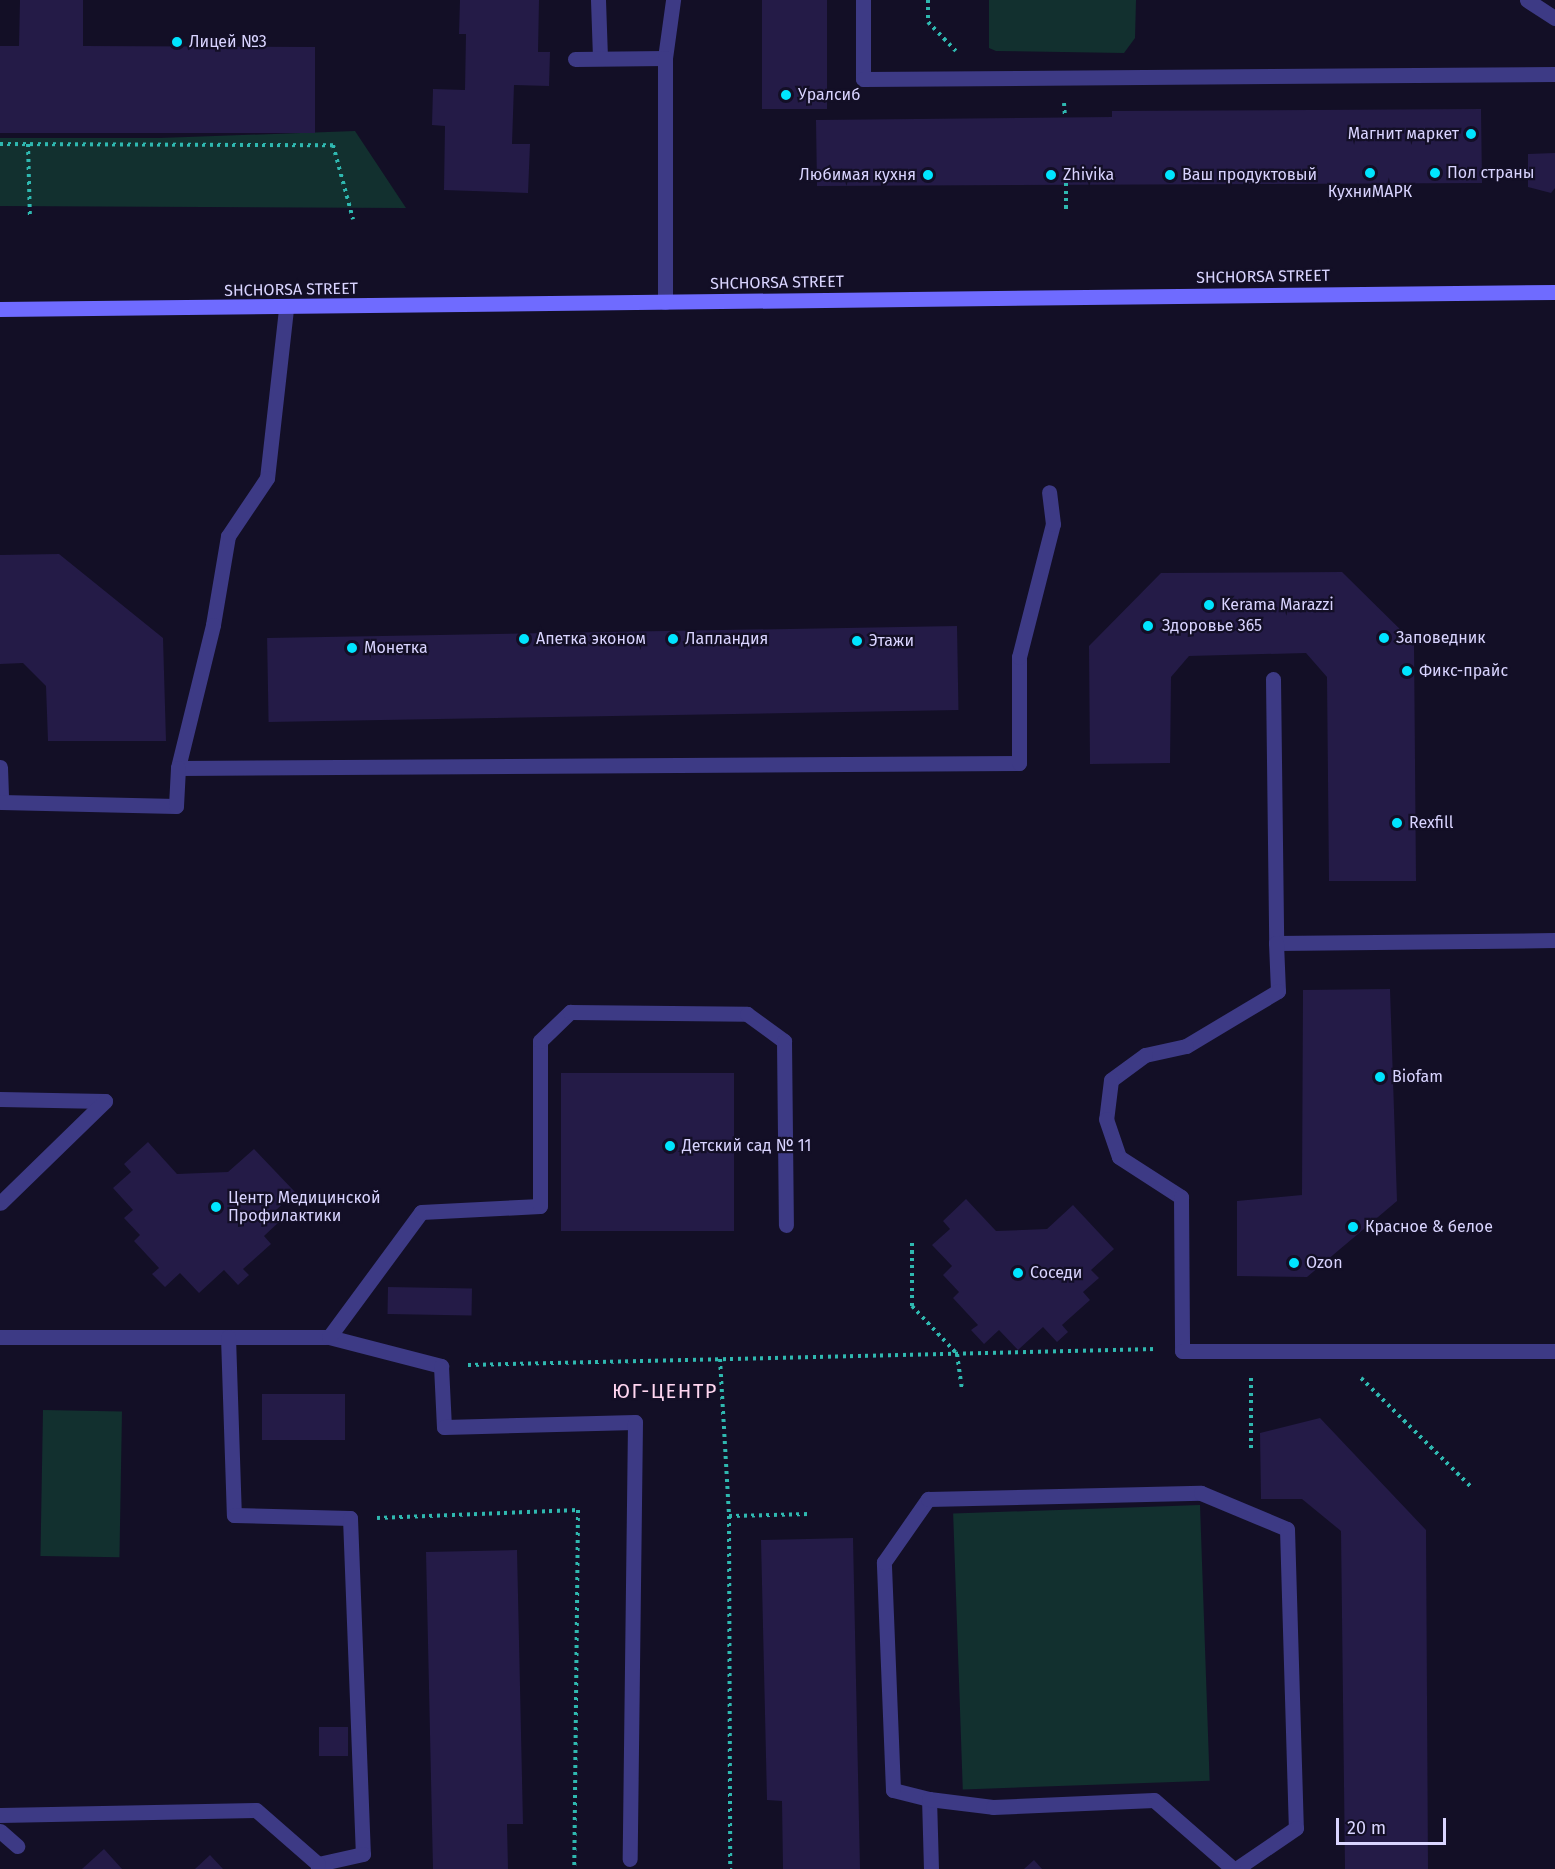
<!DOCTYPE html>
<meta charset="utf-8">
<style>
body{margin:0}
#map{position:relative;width:1555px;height:1869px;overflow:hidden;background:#130f26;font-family:"Fira Sans",sans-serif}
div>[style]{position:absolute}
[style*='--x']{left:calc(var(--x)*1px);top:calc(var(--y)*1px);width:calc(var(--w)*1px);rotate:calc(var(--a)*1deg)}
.green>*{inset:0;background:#12302f;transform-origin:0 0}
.building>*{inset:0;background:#241b47;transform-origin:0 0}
.path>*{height:4px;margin-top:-2px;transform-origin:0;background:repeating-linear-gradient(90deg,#2fb8b0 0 3px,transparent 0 7.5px)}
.service>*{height:15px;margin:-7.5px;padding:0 7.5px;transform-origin:7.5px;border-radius:7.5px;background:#3d3a85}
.secondary>*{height:15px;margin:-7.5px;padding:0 7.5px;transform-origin:7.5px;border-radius:7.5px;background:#6f6bff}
.dots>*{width:16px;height:16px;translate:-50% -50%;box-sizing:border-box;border:3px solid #130f26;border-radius:50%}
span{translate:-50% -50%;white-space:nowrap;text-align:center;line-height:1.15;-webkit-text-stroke:4.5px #130f26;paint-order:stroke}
.poi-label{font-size:16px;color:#d9d4ff}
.left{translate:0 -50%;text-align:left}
.right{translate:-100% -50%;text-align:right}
.street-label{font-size:16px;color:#d9d4ff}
.quarter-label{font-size:20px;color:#ffd6f0;letter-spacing:1.5px}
.scale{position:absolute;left:1336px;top:1818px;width:110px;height:27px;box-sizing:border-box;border:3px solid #d9d4ff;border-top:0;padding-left:8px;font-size:18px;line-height:21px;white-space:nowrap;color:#d9d4ff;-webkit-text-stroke:4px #130f26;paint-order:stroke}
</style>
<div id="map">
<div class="green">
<div style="clip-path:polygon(989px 0,1136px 0,1135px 38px,1124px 53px,996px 51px,989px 48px)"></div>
<div style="clip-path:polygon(355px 131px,406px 208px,0 206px,0 138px,160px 138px)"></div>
<div style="left:43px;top:1410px;width:79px;height:146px;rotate:1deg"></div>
<div style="left:1200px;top:1505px;width:276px;height:247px;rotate:88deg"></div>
</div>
<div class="building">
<div style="clip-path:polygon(20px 0,83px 0,83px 46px,315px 47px,315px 133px,0 133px,0 46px,19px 46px)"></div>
<div style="clip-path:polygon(460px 0,539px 0,538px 52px,550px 52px,549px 86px,514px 85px,512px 144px,530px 144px,528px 193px,444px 190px,445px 126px,432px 125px,433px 89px,465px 90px,466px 34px,459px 34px)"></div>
<div style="left:762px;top:0;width:65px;height:109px"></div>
<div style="clip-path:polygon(1481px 109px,1482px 183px,817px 186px,816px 120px,1112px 117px,1112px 111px)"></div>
<div style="clip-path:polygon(1555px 153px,1555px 188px,1551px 193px,1528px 187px,1528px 154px)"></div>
<div style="clip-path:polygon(59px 554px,163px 638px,166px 741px,48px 741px,46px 686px,23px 663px,0 664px,0 555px)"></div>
<div style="clip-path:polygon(1342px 572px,1414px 643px,1416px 881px,1329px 881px,1327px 677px,1306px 653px,1189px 656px,1171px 677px,1170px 763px,1090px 764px,1089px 646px,1161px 573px)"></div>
<div style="left:957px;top:626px;width:84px;height:690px;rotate:89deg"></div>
<div style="clip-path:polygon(1390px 989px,1397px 1201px,1307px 1277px,1237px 1276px,1237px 1201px,1302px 1195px,1303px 990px)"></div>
<div style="left:734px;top:1073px;width:158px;height:173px;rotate:90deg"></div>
<div style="clip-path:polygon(148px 1142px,177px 1174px,228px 1172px,254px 1149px,295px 1192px,273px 1213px,280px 1221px,264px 1236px,271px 1244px,243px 1269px,249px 1275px,238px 1285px,224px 1270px,199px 1293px,180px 1273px,165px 1287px,152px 1274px,159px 1268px,134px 1241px,140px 1235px,124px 1218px,133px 1210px,113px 1188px,131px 1172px,124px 1164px)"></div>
<div style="clip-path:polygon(966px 1199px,996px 1231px,1047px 1229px,1073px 1205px,1114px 1249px,1091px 1270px,1099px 1278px,1083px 1292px,1090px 1300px,1062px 1325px,1068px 1332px,1057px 1342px,1043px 1327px,1018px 1350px,999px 1330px,984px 1344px,971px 1330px,978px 1325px,953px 1298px,959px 1292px,943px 1275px,952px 1266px,932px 1245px,950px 1229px,943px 1221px)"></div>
<div style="left:388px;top:1287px;width:84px;height:27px;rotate:1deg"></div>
<div style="left:262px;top:1394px;width:83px;height:46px"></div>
<div style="clip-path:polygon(1320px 1418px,1426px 1530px,1428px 1869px,1345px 1869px,1341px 1531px,1302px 1499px,1261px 1499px,1260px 1433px)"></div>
<div style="clip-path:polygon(853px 1538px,860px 1869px,783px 1869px,782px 1801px,767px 1800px,761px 1540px)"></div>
<div style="clip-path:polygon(517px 1550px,523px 1824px,507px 1824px,508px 1869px,433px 1869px,426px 1552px)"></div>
<div style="left:319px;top:1727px;width:29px;height:29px"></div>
<div style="clip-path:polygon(104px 1849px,122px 1869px,82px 1869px)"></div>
<div style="clip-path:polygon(210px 1855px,223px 1869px,195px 1869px)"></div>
<div style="clip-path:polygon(1034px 1860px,1042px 1869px,1024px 1869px)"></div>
</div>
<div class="path">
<div style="--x:928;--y:0;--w:22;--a:90"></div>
<div style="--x:928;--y:22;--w:40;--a:46"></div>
<div style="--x:1064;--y:103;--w:14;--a:86"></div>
<div style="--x:0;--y:144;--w:333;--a:0.2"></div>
<div style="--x:333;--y:145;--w:77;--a:74.9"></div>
<div style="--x:28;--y:144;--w:74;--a:88.5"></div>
<div style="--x:1066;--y:183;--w:29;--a:90"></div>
<div style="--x:912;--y:1243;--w:63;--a:90"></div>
<div style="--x:912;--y:1306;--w:66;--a:46.8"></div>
<div style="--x:957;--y:1354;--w:37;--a:82"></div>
<div style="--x:720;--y:1359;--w:157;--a:86.7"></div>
<div style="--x:729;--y:1516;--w:353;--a:89.8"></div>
<div style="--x:468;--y:1365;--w:688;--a:-1.33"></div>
<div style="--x:1251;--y:1378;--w:70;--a:90"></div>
<div style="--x:1361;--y:1378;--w:155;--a:44.7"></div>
<div style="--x:729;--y:1516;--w:80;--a:-1.4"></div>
<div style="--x:377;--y:1518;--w:201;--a:-2.3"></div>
<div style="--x:578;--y:1510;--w:359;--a:90.6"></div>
</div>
<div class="service">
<div style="--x:598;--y:0;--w:58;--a:88"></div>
<div style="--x:863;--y:0;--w:79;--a:90"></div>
<div style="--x:863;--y:79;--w:692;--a:-0.41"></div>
<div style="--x:1527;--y:0;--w:33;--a:33"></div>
<div style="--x:665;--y:58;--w:59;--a:-82.1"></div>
<div style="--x:575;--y:59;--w:90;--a:-0.6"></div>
<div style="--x:665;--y:58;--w:244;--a:90"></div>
<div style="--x:286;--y:309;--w:170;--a:96.4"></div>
<div style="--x:267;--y:478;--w:70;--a:123.9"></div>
<div style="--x:228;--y:536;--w:90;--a:99.6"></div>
<div style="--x:213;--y:625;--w:147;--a:103.8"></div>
<div style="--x:178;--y:768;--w:841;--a:-0.34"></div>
<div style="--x:1019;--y:763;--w:106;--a:-90"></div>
<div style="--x:1019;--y:657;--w:137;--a:-75.7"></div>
<div style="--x:1053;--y:524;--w:32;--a:-97"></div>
<div style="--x:1273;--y:679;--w:264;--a:89.3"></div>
<div style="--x:1276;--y:943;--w:279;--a:-0.6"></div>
<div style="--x:0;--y:767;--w:35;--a:88"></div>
<div style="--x:1;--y:802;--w:175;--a:1.3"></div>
<div style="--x:176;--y:806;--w:38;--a:-87"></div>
<div style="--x:1276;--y:943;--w:48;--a:87.6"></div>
<div style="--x:1278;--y:991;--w:107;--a:149.1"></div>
<div style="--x:1186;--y:1046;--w:42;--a:167.6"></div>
<div style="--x:1145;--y:1055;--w:42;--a:143.7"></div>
<div style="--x:1111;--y:1080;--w:39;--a:97"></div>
<div style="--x:1106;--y:1119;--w:40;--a:71.1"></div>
<div style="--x:1119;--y:1157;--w:74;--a:32.8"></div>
<div style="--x:1181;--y:1197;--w:154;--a:89.6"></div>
<div style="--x:1182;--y:1351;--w:373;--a:0"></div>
<div style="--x:0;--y:1099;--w:105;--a:1.1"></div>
<div style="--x:105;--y:1101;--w:146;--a:135.8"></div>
<div style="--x:0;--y:1337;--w:329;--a:0"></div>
<div style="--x:329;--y:1337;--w:116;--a:14.5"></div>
<div style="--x:441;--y:1366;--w:61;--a:87.2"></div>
<div style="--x:444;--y:1427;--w:191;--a:-1.5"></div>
<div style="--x:635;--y:1422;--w:437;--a:90.7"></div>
<div style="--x:228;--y:1337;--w:178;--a:88.1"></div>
<div style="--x:234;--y:1515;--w:116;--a:1.5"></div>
<div style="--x:350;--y:1518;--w:336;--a:87.8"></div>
<div style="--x:363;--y:1854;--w:46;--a:167.5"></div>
<div style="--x:318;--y:1864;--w:5;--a:90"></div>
<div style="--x:329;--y:1337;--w:155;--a:-53.6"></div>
<div style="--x:421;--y:1212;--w:119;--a:-2.9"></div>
<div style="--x:540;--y:1206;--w:165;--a:-90"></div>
<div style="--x:540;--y:1041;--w:42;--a:-44"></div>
<div style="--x:570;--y:1012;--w:177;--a:0.6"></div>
<div style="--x:747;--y:1014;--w:46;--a:36.1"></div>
<div style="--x:784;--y:1041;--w:184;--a:89.4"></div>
<div style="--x:929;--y:1799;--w:37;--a:-166"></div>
<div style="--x:893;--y:1790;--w:228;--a:-92.3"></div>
<div style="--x:884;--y:1562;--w:77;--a:-55.1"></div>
<div style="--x:928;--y:1499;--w:273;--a:-1.3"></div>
<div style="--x:1201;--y:1493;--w:93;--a:22.7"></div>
<div style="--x:1287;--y:1529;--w:299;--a:88.3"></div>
<div style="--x:1296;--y:1828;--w:73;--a:145.7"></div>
<div style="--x:0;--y:1815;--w:256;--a:-1.1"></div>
<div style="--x:256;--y:1810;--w:82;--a:41.1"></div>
<div style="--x:0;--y:1831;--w:23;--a:41"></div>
<div style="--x:931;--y:1869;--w:70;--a:-91.6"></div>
<div style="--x:929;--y:1799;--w:64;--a:7.1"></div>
<div style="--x:993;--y:1807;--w:161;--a:-2.5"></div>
<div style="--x:1154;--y:1800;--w:105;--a:41.1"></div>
</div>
<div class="secondary">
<div style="--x:0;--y:309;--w:1555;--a:-0.63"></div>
</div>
<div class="dots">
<div style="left:177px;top:42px;background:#00e5ff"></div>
<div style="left:786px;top:95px;background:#00e5ff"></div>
<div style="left:1471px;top:134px;background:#00e5ff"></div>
<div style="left:1370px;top:173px;background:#00e5ff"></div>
<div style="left:1435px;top:173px;background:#00e5ff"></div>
<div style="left:928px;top:175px;background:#00e5ff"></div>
<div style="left:1051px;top:175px;background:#00e5ff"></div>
<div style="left:1170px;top:175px;background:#00e5ff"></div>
<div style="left:1209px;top:605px;background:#00e5ff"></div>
<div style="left:1148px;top:626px;background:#00e5ff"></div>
<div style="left:1384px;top:638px;background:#00e5ff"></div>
<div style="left:524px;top:639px;background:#00e5ff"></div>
<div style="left:673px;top:639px;background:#00e5ff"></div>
<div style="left:857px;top:641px;background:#00e5ff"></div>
<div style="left:352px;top:648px;background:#00e5ff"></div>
<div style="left:1407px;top:671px;background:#00e5ff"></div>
<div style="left:1397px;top:823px;background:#00e5ff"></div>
<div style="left:1380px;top:1077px;background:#00e5ff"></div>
<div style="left:670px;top:1146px;background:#00e5ff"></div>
<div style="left:216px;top:1207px;background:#00e5ff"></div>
<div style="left:1353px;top:1227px;background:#00e5ff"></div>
<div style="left:1294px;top:1263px;background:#00e5ff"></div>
<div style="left:1018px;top:1273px;background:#00e5ff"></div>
</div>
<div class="poi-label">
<span class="left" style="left:189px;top:42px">Лицей №3</span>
<span class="left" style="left:798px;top:95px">Уралсиб</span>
<span class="right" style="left:1459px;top:134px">Магнит маркет</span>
<span class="left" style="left:1447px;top:173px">Пол страны</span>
<span class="right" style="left:916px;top:175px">Любимая кухня</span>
<span class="left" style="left:1063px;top:175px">Zhivika</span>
<span class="left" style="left:1182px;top:175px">Ваш продуктовый</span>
<span style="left:1370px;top:192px">КухниМАРК</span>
<span class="left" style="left:1221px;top:605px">Kerama Marazzi</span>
<span class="left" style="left:1162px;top:626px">Здоровье 365</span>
<span class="left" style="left:1396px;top:638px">Заповедник</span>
<span class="left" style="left:536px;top:639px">Апетка эконом</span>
<span class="left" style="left:685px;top:639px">Лапландия</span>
<span class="left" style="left:869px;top:641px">Этажи</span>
<span class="left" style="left:364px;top:648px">Монетка</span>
<span class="left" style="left:1419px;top:671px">Фикс-прайс</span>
<span class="left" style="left:1409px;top:823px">Rexfill</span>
<span class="left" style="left:1392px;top:1077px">Biofam</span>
<span class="left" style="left:682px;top:1146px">Детский сад № 11</span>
<span class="left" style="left:228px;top:1207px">Центр Медицинской<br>Профилактики</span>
<span class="left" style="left:1365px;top:1227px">Красное &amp; белое</span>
<span class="left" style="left:1306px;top:1263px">Ozon</span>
<span class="left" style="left:1030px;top:1273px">Соседи</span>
</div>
<div class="street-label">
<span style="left:1263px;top:277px;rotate:-1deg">SHCHORSA STREET</span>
<span style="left:777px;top:283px;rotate:-1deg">SHCHORSA STREET</span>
<span style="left:291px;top:290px;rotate:-1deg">SHCHORSA STREET</span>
</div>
<div class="quarter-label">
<span style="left:665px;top:1391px">ЮГ-ЦЕНТР</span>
</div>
<div class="scale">20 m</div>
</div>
